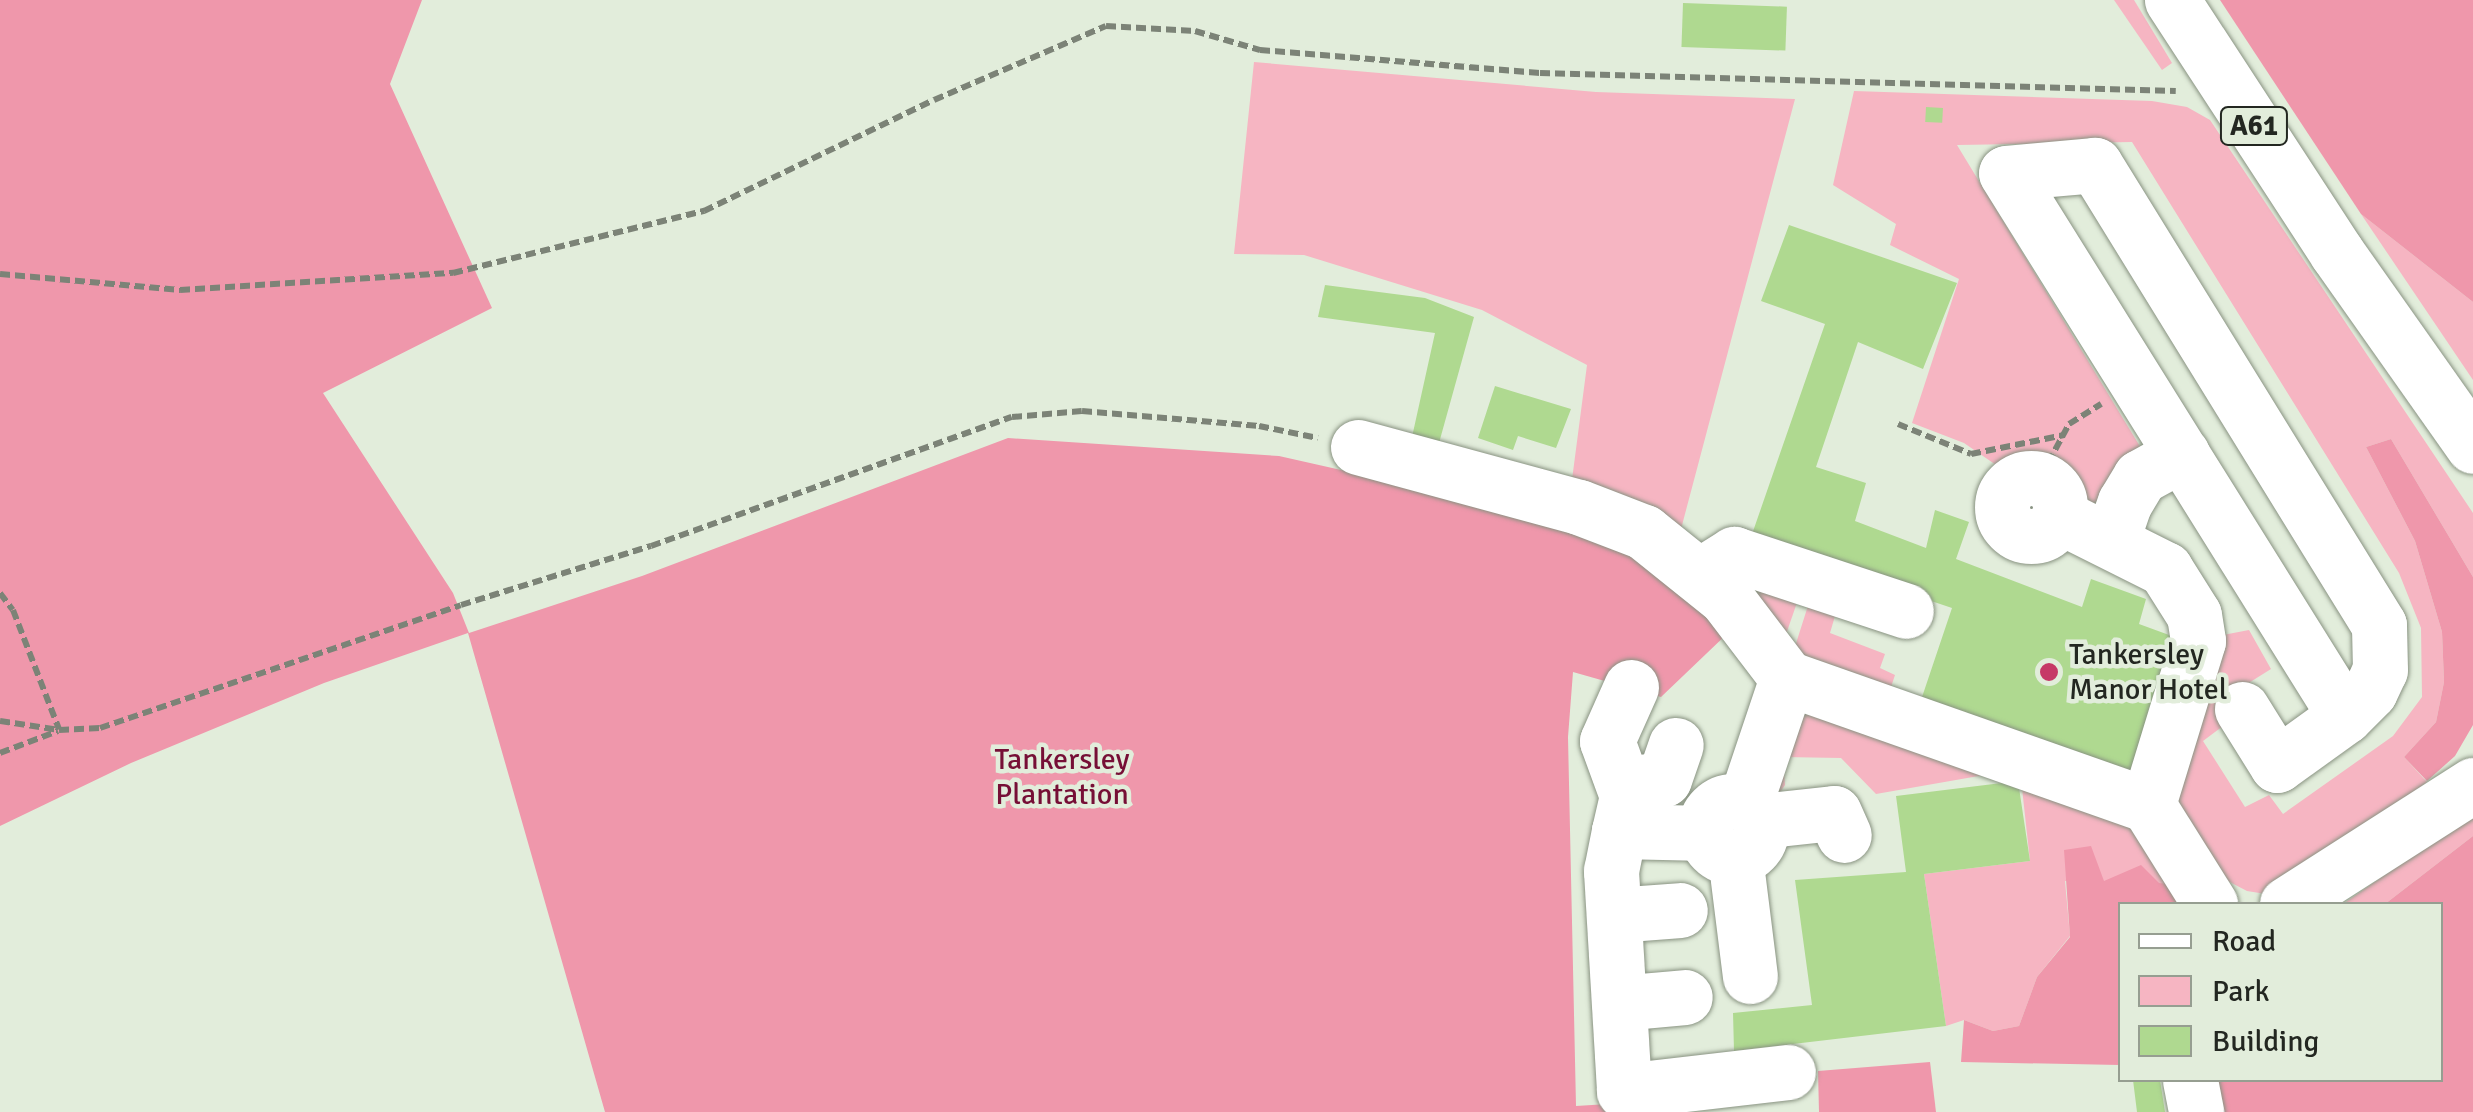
<!DOCTYPE html>
<style>
body{margin:0}
#map{position:relative;width:2473px;height:1112px;overflow:hidden;background:#e2eddb;font-family:Signika,sans-serif}
div>[style]{position:absolute}
[style*='--x']{left:calc(var(--x)*1px);top:calc(var(--y)*1px);width:calc(var(--w)*1px);rotate:calc(var(--a)*1deg)}
.green>*{inset:0;background:#f6b5c2}
.forest>*{inset:0;background:#ef97ab}
.building>*{inset:0;background:#afd990;transform-origin:0 0}
.path>*{height:6px;margin-top:-3px;transform-origin:0;background:repeating-linear-gradient(90deg,#7c8377 0 10px,transparent 0 15px)}
.roads{filter:drop-shadow(0 0 2px #899382) drop-shadow(0 0 2px #899382)}
.minor>*{height:55px;margin:-27.5px;padding:0 27.5px;transform-origin:27.5px;border-radius:27.5px;background:#fff}
.minor>.ring{margin:-27.5px;padding:0;box-sizing:content-box;background:none;border:55px solid #fff;border-radius:50%}
.highway>*{height:55px;margin:-27.5px;padding:0 27.5px;transform-origin:27.5px;border-radius:27.5px;background:#fff}
.dots>*{width:28px;height:28px;translate:-50% -50%;box-sizing:border-box;border:5px solid #e2eddb;border-radius:50%}
span{translate:-50% -50%;white-space:nowrap;text-align:center;line-height:1.15;-webkit-text-stroke:9px #e2eddb;paint-order:stroke}
.shield-label span{padding:2px 8px;background:#e2eddb;border:2px solid;border-radius:8px;-webkit-text-stroke-width:0}
.shield-label{font-size:28px;color:#232721;font-weight:700}
.poi-label{font-size:30px;color:#232721}
.left{translate:0 -50%;text-align:left}
.park-label{font-size:30px;color:#760f36}
.legend{position:absolute;left:2118px;top:902px;width:325px;height:180px;box-sizing:border-box;background:#e2eddb;border:2px solid #969e91;margin:0;padding:12px 18px;list-style:none;font-size:30px;color:#232721}
.legend li{display:flex;align-items:center;gap:20px;height:50px}
.legend b{width:50px;border:2px solid #969e91}
</style>
<div id="map">
<div class="green">
<div style="clip-path:polygon(2114px 0,2134px 0,2172px 63px,2162px 70px)"></div>
<div style="clip-path:polygon(1254px 62px,1596px 92px,1795px 99px,1672px 563px,1567px 518px,1587px 365px,1482px 310px,1304px 255px,1234px 254px)"></div>
<div style="clip-path:polygon(1854px 91px,2152px 101px,2187px 107px,2210px 120px,2473px 513px,2473px 577px,2391px 439px,2366px 447px,2415px 541px,2442px 632px,2444px 682px,2436px 722px,2404px 757px,2427px 782px,2301px 878px,2272px 895px,2247px 891px,2224px 879px,2169px 797px,2223px 635px,2249px 630px,2271px 669px,2215px 704px,2223px 726px,2203px 741px,2245px 807px,2269px 795px,2283px 814px,2393px 736px,2422px 697px,2421px 628px,2399px 573px,2132px 142px,1957px 145px,2144px 453px,2097px 506px,2078px 497px,2062px 471px,2024px 462px,1999px 467px,1964px 443px,1912px 423px,1959px 279px,1890px 245px,1896px 224px,1833px 185px)"></div>
<div style="clip-path:polygon(2361px 214px,2473px 302px,2473px 380px)"></div>
<div style="clip-path:polygon(1802px 588px,1782px 646px,1748px 590px)"></div>
<div style="clip-path:polygon(1813px 590px,1840px 599px,1830px 633px,1885px 654px,1880px 668px,1895px 675px,1888px 696px,1792px 656px)"></div>
<div style="clip-path:polygon(1824px 706px,2013px 770px,1876px 794px,1841px 758px,1783px 757px,1785px 785px,1776px 798px,1772px 770px,1781px 733px,1797px 714px)"></div>
<div style="clip-path:polygon(2021px 779px,2127px 818px,2182px 886px,2065px 881px,2070px 936px,2037px 977px,2019px 1026px,1993px 1031px,1964px 1020px,1946px 1026px,1924px 874px,2030px 861px)"></div>
<div style="clip-path:polygon(2473px 814px,2473px 836px,2385px 904px,2343px 904px)"></div>
</div>
<div class="forest">
<div style="clip-path:polygon(0 0,422px 0,390px 84px,492px 308px,323px 393px,453px 593px,469px 633px,642px 576px,1008px 438px,1279px 456px,1625px 534px,1729px 632px,1661px 697px,1573px 672px,1568px 737px,1576px 1106px,1608px 1104px,1609px 1112px,605px 1112px,468px 633px,324px 683px,131px 763px,0 826px)"></div>
<div style="clip-path:polygon(2220px 0,2473px 0,2473px 302px,2361px 214px)"></div>
<div style="clip-path:polygon(2391px 439px,2473px 577px,2473px 725px,2455px 756px,2427px 781px,2404px 757px,2436px 722px,2444px 682px,2442px 632px,2415px 541px,2366px 447px)"></div>
<div style="clip-path:polygon(2473px 836px,2473px 1112px,2222px 1112px,2218px 1080px,2440px 1080px,2440px 904px,2385px 904px)"></div>
<div style="clip-path:polygon(2091px 846px,2104px 881px,2141px 865px,2159px 883px,2182px 886px,2192px 904px,2120px 904px,2120px 1065px,1961px 1062px,1964px 1020px,1993px 1031px,2019px 1026px,2037px 977px,2070px 937px,2064px 850px)"></div>
<div style="clip-path:polygon(1930px 1062px,1936px 1112px,1819px 1112px,1818px 1071px)"></div>
</div>
<div class="building">
<div style="left:1683px;top:3px;width:104px;height:44px;rotate:2deg"></div>
<div style="left:1926px;top:107px;width:17px;height:15px;rotate:3deg"></div>
<div style="clip-path:polygon(1789px 225px,1957px 283px,1923px 369px,1858px 342px,1816px 467px,1866px 483px,1855px 521px,1926px 548px,1935px 510px,1969px 522px,1956px 559px,2082px 607px,2091px 579px,2146px 599px,2139px 624px,2180px 639px,2133px 775px,1919px 706px,1952px 608px,1750px 540px,1825px 324px,1761px 301px)"></div>
<div style="clip-path:polygon(1325px 285px,1425px 298px,1474px 317px,1439px 443px,1412px 437px,1435px 333px,1318px 317px)"></div>
<div style="clip-path:polygon(1495px 386px,1571px 409px,1556px 448px,1518px 436px,1513px 450px,1478px 438px)"></div>
<div style="clip-path:polygon(2018px 781px,2030px 861px,1924px 874px,1946px 1026px,1734px 1051px,1733px 1013px,1812px 1005px,1795px 880px,1906px 872px,1896px 796px)"></div>
<div style="clip-path:polygon(2133px 1080px,2160px 1080px,2165px 1112px,2137px 1112px)"></div>
</div>
<div class="path">
<div style="--x:0;--y:274;--w:181;--a:5.1"></div>
<div style="--x:180;--y:290;--w:274;--a:-3.6"></div>
<div style="--x:453;--y:273;--w:259;--a:-13.9"></div>
<div style="--x:704;--y:211;--w:255;--a:-25.8"></div>
<div style="--x:934;--y:100;--w:187;--a:-23.3"></div>
<div style="--x:1106;--y:26;--w:89;--a:3.2"></div>
<div style="--x:1195;--y:31;--w:68;--a:16.3"></div>
<div style="--x:1260;--y:50;--w:281;--a:4.7"></div>
<div style="--x:1540;--y:73;--w:636;--a:1.62"></div>
<div style="--x:1898;--y:424;--w:79;--a:22.3"></div>
<div style="--x:1971;--y:454;--w:95;--a:-11.5"></div>
<div style="--x:2041;--y:476;--w:59;--a:-61.7"></div>
<div style="--x:2069;--y:424;--w:38;--a:-32"></div>
<div style="--x:0;--y:593;--w:21;--a:53"></div>
<div style="--x:13;--y:610;--w:128;--a:68.9"></div>
<div style="--x:0;--y:721;--w:60;--a:8.7"></div>
<div style="--x:59;--y:730;--w:41;--a:-2.8"></div>
<div style="--x:100;--y:728;--w:381;--a:-18.8"></div>
<div style="--x:461;--y:605;--w:199;--a:-17.3"></div>
<div style="--x:651;--y:546;--w:383;--a:-19.7"></div>
<div style="--x:1012;--y:417;--w:70;--a:-4.9"></div>
<div style="--x:1082;--y:411;--w:178;--a:4.8"></div>
<div style="--x:1259;--y:426;--w:60;--a:11.5"></div>
<div style="--x:0;--y:753;--w:62;--a:-20.8"></div>
</div>
<div class="roads">
<div class="minor">
<div style="--x:1358;--y:447;--w:229;--a:15.2"></div>
<div style="--x:1579;--y:507;--w:70;--a:21"></div>
<div style="--x:1644;--y:532;--w:105;--a:38.8"></div>
<div style="--x:1726;--y:598;--w:101;--a:52.7"></div>
<div style="--x:1787;--y:678;--w:383;--a:19.4"></div>
<div style="--x:2148;--y:805;--w:117;--a:57.9"></div>
<div class="ring" style="left:2002px;top:478px;width:3px;height:3px"></div>
<div style="--x:2059;--y:516;--w:119;--a:26.6"></div>
<div style="--x:2165;--y:569;--w:54;--a:57.8"></div>
<div style="--x:2194;--y:615;--w:26;--a:81"></div>
<div style="--x:2198;--y:641;--w:171;--a:107"></div>
<div style="--x:2112;--y:539;--w:39;--a:-71"></div>
<div style="--x:2125;--y:502;--w:29;--a:-59"></div>
<div style="--x:2140;--y:477;--w:48;--a:-28.7"></div>
<div style="--x:1702;--y:574;--w:38;--a:-32"></div>
<div style="--x:1734;--y:554;--w:181;--a:18.3"></div>
<div style="--x:1631;--y:687;--w:59;--a:114"></div>
<div style="--x:1607;--y:741;--w:59;--a:70"></div>
<div style="--x:1627;--y:796;--w:36;--a:103"></div>
<div style="--x:1619;--y:831;--w:87;--a:1.3"></div>
<div style="--x:2242;--y:709;--w:66;--a:58"></div>
<div style="--x:2277;--y:765;--w:84;--a:-35.8"></div>
<div style="--x:2345;--y:716;--w:35;--a:-45"></div>
<div style="--x:2370;--y:691;--w:23;--a:-65"></div>
<div style="--x:2380;--y:670;--w:45;--a:-91.3"></div>
<div style="--x:2379;--y:625;--w:541;--a:-121.69"></div>
<div style="--x:2095;--y:165;--w:89;--a:174.9"></div>
<div style="--x:2006;--y:173;--w:640;--a:58.02"></div>
<div style="--x:1627;--y:796;--w:21;--a:-43"></div>
<div style="--x:1642;--y:782;--w:22;--a:-8"></div>
<div style="--x:1664;--y:779;--w:36;--a:-71"></div>
<div class="ring" style="left:1705px;top:801px;width:1px;height:1px"></div>
<div style="--x:1745;--y:803;--w:132;--a:-71.4"></div>
<div style="--x:1760;--y:821;--w:74;--a:-6.2"></div>
<div style="--x:1834;--y:813;--w:24;--a:66"></div>
<div style="--x:1619;--y:831;--w:41;--a:101.3"></div>
<div style="--x:1611;--y:871;--w:220;--a:86.6"></div>
<div style="--x:1624;--y:1091;--w:165;--a:-6.6"></div>
<div style="--x:1735;--y:856;--w:121;--a:82.9"></div>
<div style="--x:2287;--y:904;--w:221;--a:-32.6"></div>
<div style="--x:1614;--y:915;--w:66;--a:-4.3"></div>
<div style="--x:1619;--y:1003;--w:66;--a:-5.2"></div>
<div style="--x:2190;--y:1080;--w:33;--a:79"></div>
</div>
<div class="highway">
<div style="--x:2172;--y:0;--w:302;--a:56.9"></div>
<div style="--x:2337;--y:253;--w:236;--a:54.8"></div>
</div>
</div>
<div class="dots">
<div style="left:2049px;top:672px;background:#c63967"></div>
</div>
<div class="shield-label">
<span style="left:2254px;top:126px">A61</span>
</div>
<div class="poi-label">
<span class="left" style="left:2069px;top:672px">Tankersley<br>Manor Hotel</span>
</div>
<div class="park-label">
<span style="left:1062px;top:777px">Tankersley<br>Plantation</span>
</div>
<ul class="legend">
<li><b style="height:12px;background:#fff"></b>Road</li>
<li><b style="height:28px;background:#f6b5c2"></b>Park</li>
<li><b style="height:28px;background:#afd990"></b>Building</li>
</ul>
</div>
